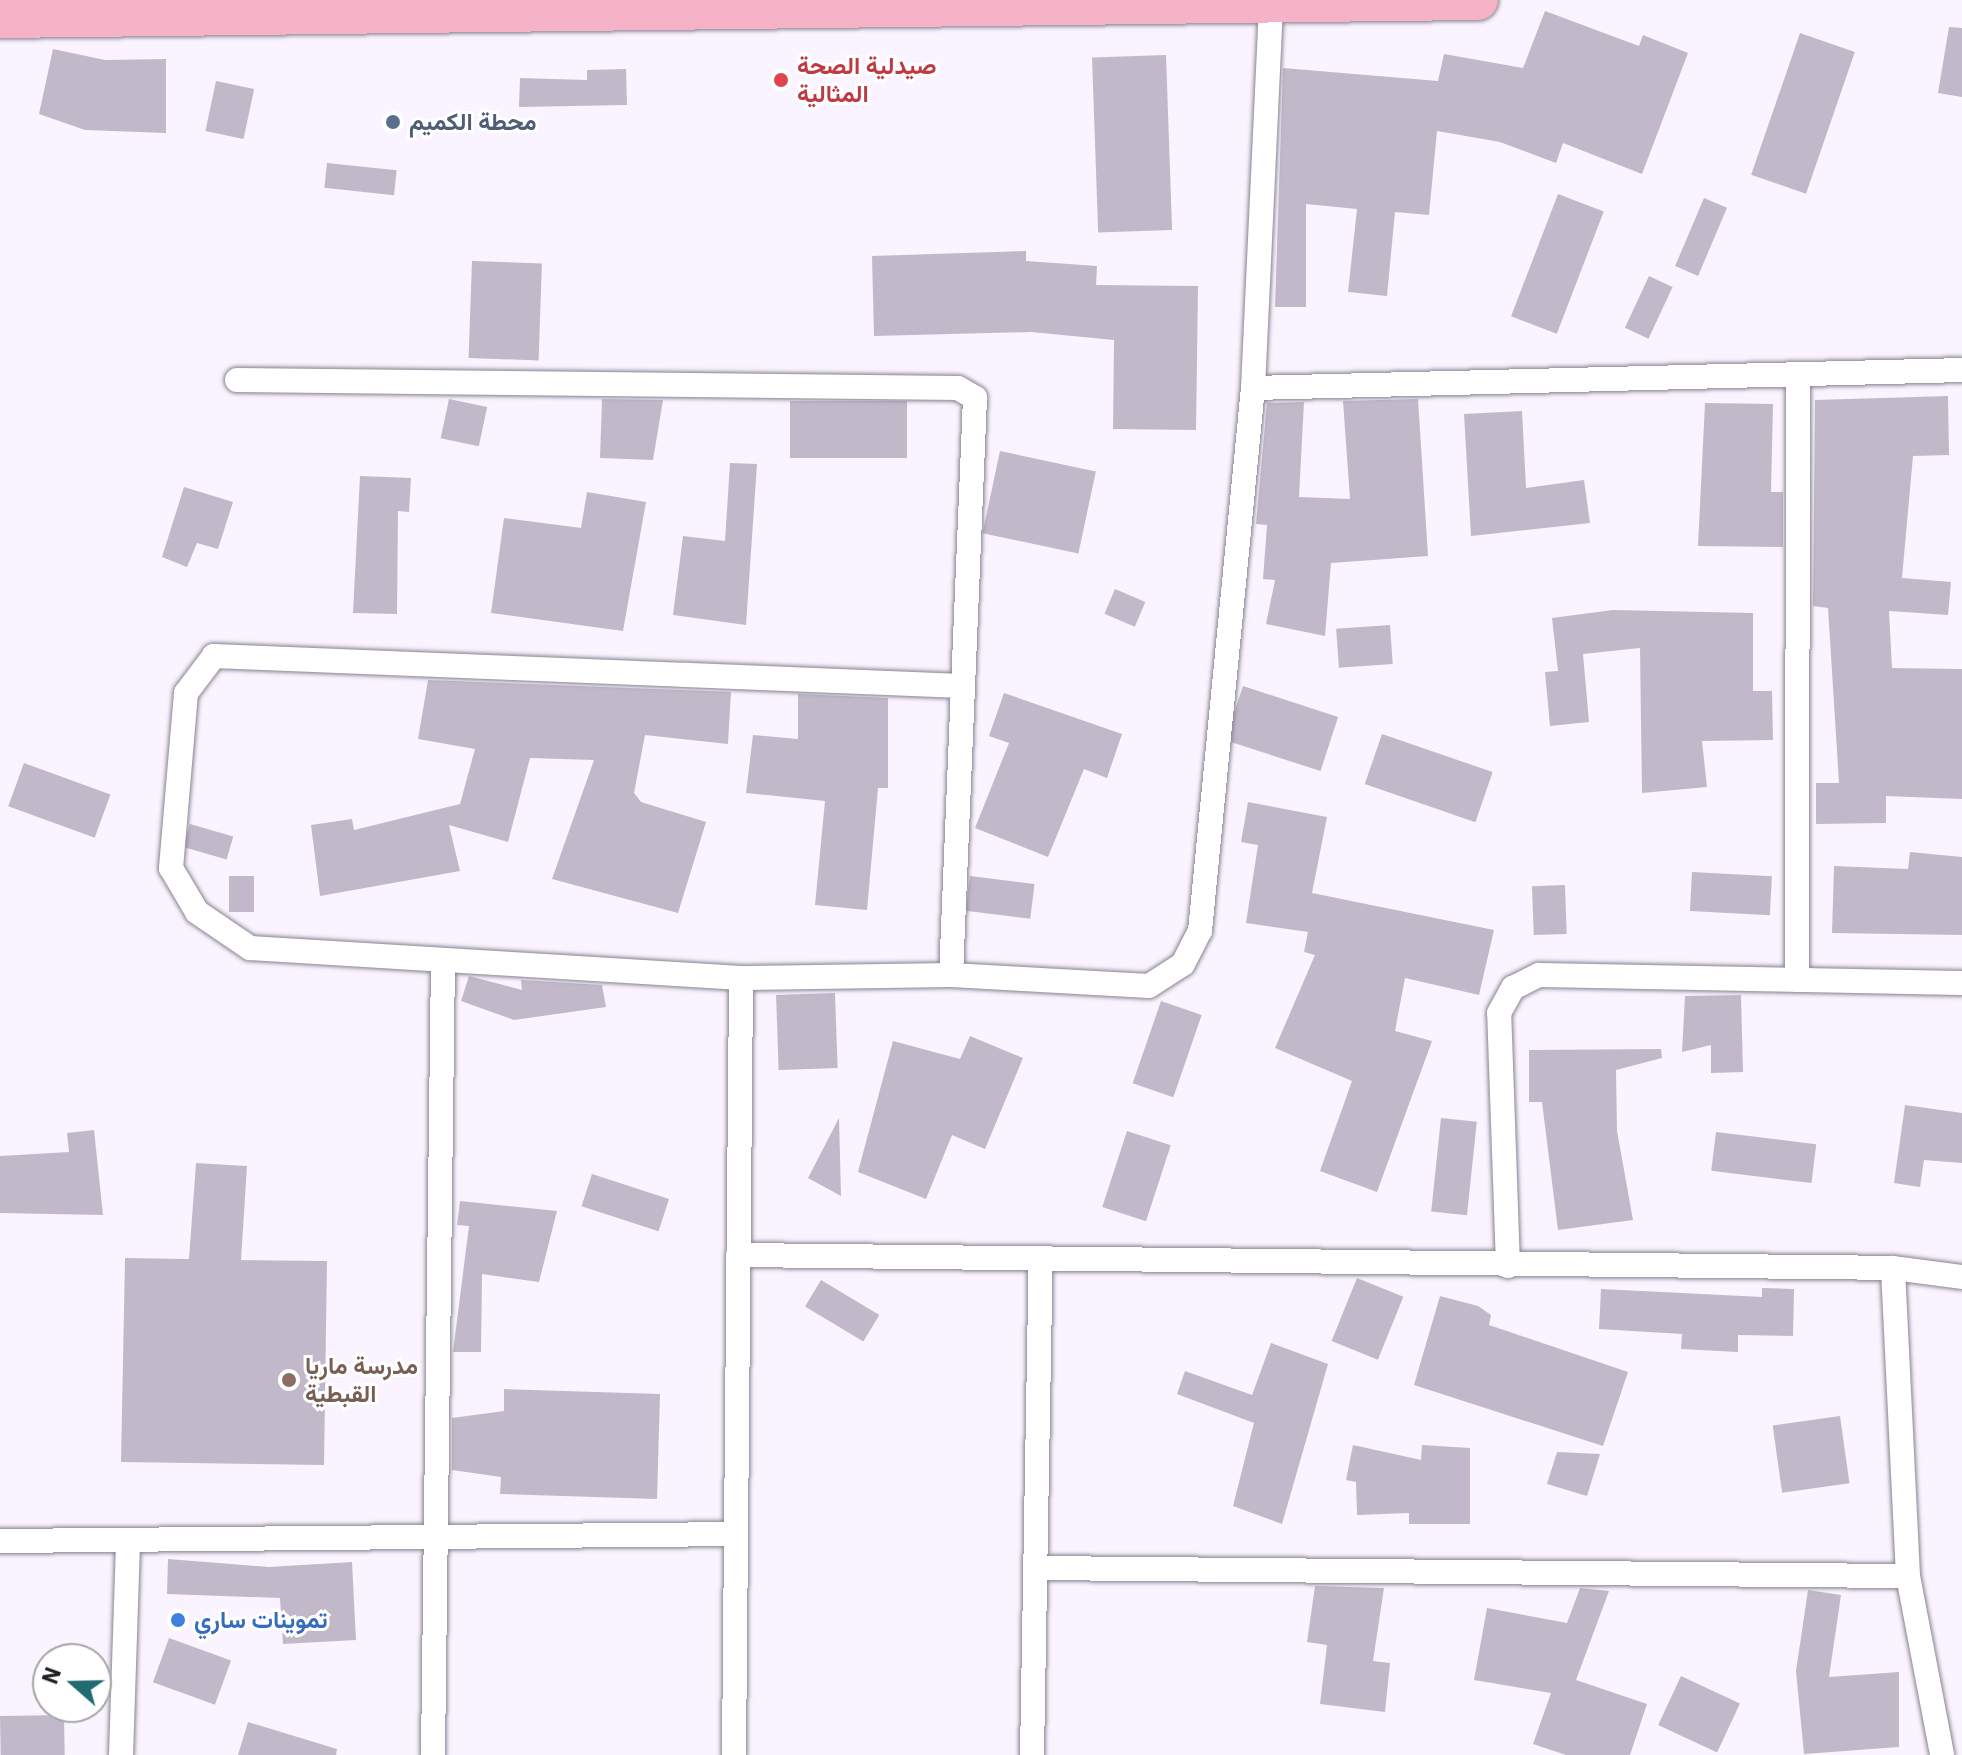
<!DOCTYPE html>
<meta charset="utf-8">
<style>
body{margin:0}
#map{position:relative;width:1962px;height:1755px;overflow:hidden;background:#f9f4ff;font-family:"IBM Plex Sans",Vazirmatn,sans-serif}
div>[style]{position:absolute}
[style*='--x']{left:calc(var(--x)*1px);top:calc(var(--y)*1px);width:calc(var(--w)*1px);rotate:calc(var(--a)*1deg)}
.building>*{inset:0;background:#c1b9c9;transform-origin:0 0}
.roads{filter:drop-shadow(0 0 2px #898291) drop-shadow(0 0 2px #898291)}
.minor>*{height:24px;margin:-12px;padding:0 12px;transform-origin:12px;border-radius:12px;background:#fff}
.trunk>*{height:40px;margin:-20px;padding:0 20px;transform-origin:20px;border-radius:20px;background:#f6b2c6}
.dots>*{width:22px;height:22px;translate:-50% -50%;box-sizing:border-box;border:4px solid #fff;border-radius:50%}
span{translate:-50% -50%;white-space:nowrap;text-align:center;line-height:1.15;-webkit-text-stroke:6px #fff;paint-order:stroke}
.health-label{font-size:24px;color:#be3a42;font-weight:700}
.left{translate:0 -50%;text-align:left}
.service-label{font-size:24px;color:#4e5e75;font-weight:700}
.education-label{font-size:24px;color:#785e54;font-weight:700}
.shop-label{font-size:24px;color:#366cbe;font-weight:700}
.north{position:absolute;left:32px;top:1643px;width:80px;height:80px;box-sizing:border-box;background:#fff;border:2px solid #a6a5a7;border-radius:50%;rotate:290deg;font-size:22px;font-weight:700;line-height:32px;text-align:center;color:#201d23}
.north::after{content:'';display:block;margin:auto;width:28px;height:36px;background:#216c73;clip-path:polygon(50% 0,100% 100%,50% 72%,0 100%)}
</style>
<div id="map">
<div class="building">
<div style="clip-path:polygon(1545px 11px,1639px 46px,1643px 35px,1688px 53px,1642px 174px,1563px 143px,1556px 163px,1500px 142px,1437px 131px,1429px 215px,1395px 212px,1387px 296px,1348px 292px,1357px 209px,1306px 204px,1306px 307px,1275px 307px,1283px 68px,1438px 81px,1444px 54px,1523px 68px)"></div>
<div style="clip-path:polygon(1949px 27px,1962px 28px,1962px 97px,1938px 93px)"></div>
<div style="left:1800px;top:33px;width:58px;height:150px;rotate:19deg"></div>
<div style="clip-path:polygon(53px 49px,105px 60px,166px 59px,166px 133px,85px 130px,39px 114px)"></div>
<div style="left:1166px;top:55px;width:175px;height:74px;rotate:88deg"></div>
<div style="clip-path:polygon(626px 69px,627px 105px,519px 107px,520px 78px,587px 80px,587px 70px)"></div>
<div style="left:216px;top:81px;width:39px;height:51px;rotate:12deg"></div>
<div style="left:327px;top:163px;width:70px;height:25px;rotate:6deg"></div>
<div style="left:1558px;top:194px;width:49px;height:131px;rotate:21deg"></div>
<div style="left:1704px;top:198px;width:25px;height:74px;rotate:23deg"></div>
<div style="clip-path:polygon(1026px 251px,1026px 261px,1097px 266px,1096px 285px,1198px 286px,1196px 430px,1113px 429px,1114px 340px,1031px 332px,874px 336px,872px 256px)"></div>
<div style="left:472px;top:261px;width:70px;height:97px;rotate:2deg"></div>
<div style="left:1649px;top:276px;width:26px;height:57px;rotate:25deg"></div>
<div style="clip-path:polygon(1948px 396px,1949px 455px,1913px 456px,1902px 578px,1951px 582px,1948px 615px,1889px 611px,1892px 668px,1962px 669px,1962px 799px,1886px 796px,1886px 823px,1816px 824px,1816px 783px,1839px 783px,1828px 608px,1813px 606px,1815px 400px)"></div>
<div style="left:449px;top:399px;width:39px;height:40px;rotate:12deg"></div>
<div style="clip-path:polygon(602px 399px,663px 400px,653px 460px,600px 458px)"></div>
<div style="clip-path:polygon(1418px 399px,1428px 556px,1331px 563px,1325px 636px,1266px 624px,1275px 580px,1263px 579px,1267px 525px,1256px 524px,1267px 403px,1304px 402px,1299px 497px,1350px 499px,1343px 401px)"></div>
<div style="left:790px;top:401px;width:117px;height:57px"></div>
<div style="clip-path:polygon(1705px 403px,1773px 404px,1771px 492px,1783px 492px,1783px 547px,1698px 546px)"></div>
<div style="clip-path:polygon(1522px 411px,1526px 488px,1584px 480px,1590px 523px,1471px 536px,1464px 414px)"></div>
<div style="left:1000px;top:451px;width:98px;height:84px;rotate:12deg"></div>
<div style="clip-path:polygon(730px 463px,757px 464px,746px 625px,673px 615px,683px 536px,725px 541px)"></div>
<div style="clip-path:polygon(360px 476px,411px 478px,409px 512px,398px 511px,397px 614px,353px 613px)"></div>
<div style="clip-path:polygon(184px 487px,233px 502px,218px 549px,197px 543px,187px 567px,162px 557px)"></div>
<div style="clip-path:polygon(587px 492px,646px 502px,623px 631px,491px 613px,504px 518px,581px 528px)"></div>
<div style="left:1115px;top:589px;width:33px;height:27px;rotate:23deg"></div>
<div style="clip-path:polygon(1613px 610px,1753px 613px,1753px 691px,1772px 691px,1773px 740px,1702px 741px,1707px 787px,1642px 793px,1640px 648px,1583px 654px,1589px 722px,1550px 726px,1545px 672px,1558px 671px,1552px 618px)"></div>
<div style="left:1390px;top:625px;width:39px;height:54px;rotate:86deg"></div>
<div style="clip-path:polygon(428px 680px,731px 692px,728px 744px,645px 735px,634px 793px,641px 802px,706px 822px,678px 913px,552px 879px,594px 760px,530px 758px,508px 842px,449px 825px,460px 871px,320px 896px,311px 825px,352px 819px,354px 830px,460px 804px,475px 749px,418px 739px)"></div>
<div style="left:1243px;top:686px;width:100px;height:57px;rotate:18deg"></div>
<div style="clip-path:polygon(1004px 693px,1122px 734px,1107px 778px,1084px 769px,1048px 857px,975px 828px,1009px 743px,989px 736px)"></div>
<div style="clip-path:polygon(798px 694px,888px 698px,888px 788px,878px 788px,867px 910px,815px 905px,825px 801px,746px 793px,753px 735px,798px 739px)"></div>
<div style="left:1382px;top:734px;width:117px;height:53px;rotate:19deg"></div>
<div style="left:24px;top:763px;width:92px;height:46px;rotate:20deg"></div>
<div style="clip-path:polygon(1248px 802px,1327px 817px,1312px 893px,1494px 930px,1479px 995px,1405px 978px,1395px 1031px,1432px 1041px,1377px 1192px,1320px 1171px,1352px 1081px,1275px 1048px,1315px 955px,1304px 952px,1308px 932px,1246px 923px,1258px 845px,1241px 842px)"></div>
<div style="left:190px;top:824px;width:45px;height:24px;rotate:16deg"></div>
<div style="clip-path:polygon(1910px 852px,1962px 857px,1962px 935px,1832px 933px,1834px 866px,1908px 869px)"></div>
<div style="left:1692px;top:872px;width:80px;height:39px;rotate:3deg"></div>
<div style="left:229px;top:876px;width:25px;height:36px"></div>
<div style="left:970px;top:876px;width:65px;height:35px;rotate:7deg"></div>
<div style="left:1565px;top:885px;width:49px;height:33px;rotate:88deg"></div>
<div style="clip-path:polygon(469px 976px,522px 990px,521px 980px,602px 985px,606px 1007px,514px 1020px,461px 1001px)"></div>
<div style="left:835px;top:993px;width:75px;height:59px;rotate:88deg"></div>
<div style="clip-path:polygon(1741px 995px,1743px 1072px,1711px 1073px,1711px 1045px,1682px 1052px,1685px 996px)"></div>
<div style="left:1161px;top:1001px;width:43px;height:87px;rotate:19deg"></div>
<div style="clip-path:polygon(970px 1036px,1023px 1058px,985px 1149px,952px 1135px,926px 1199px,858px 1172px,893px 1041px,960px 1059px)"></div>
<div style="clip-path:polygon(1661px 1049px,1662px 1058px,1616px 1070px,1617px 1131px,1633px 1220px,1558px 1230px,1542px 1102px,1529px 1102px,1529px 1050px)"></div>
<div style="clip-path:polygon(1905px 1105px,1962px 1113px,1962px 1163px,1924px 1160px,1920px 1187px,1894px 1183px)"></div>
<div style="clip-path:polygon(839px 1118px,841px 1196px,808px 1178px)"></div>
<div style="left:1441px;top:1118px;width:36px;height:94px;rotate:6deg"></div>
<div style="clip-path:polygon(94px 1130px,103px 1215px,0 1213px,0 1156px,69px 1152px,67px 1133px)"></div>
<div style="left:1127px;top:1131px;width:46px;height:80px;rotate:18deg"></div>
<div style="left:1716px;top:1132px;width:101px;height:39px;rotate:7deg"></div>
<div style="clip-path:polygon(196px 1163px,247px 1166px,241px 1260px,327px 1261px,324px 1465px,121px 1462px,125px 1258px,189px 1259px)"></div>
<div style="left:592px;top:1174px;width:81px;height:34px;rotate:18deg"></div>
<div style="clip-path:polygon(460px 1201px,557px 1211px,539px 1282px,482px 1274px,481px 1352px,453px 1352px,469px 1226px,457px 1225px)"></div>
<div style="left:1357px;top:1278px;width:50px;height:68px;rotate:22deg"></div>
<div style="left:821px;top:1280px;width:68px;height:31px;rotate:31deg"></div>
<div style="clip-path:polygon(1762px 1288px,1794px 1289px,1793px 1336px,1738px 1335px,1738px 1352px,1681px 1349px,1682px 1334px,1599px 1329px,1601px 1289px,1762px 1297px)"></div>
<div style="clip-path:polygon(1440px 1296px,1478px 1306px,1491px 1315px,1489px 1325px,1628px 1372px,1603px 1446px,1414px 1385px)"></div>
<div style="clip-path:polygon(1271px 1343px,1328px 1364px,1282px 1524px,1233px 1506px,1254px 1423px,1177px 1394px,1185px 1371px,1252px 1395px)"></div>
<div style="clip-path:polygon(504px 1389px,660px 1394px,657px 1499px,500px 1494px,501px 1477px,452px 1470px,452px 1418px,504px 1411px)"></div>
<div style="left:1840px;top:1416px;width:68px;height:68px;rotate:82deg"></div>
<div style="clip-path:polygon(1353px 1445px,1421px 1460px,1422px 1445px,1470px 1448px,1470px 1524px,1409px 1524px,1409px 1513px,1357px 1515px,1356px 1482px,1346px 1480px)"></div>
<div style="clip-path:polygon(1557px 1452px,1600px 1454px,1587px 1496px,1547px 1484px)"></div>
<div style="clip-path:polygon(168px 1559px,269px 1567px,352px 1562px,356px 1640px,283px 1644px,280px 1598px,167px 1594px)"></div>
<div style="clip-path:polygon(1315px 1586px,1384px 1588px,1373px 1661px,1390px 1663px,1385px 1712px,1320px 1704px,1327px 1645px,1307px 1642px)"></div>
<div style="clip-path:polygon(1580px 1588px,1609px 1591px,1576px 1680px,1647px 1704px,1630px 1755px,1566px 1755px,1533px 1744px,1551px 1693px,1474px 1680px,1487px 1608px,1567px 1623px)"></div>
<div style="clip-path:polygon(1808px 1590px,1841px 1595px,1829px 1677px,1899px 1672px,1899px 1747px,1804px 1754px,1796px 1671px)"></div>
<div style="left:169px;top:1638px;width:66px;height:47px;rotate:20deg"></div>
<div style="left:1681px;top:1676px;width:65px;height:54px;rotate:25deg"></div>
<div style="left:64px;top:1715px;width:40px;height:64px;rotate:89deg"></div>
<div style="clip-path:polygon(248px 1722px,337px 1749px,336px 1755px,238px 1755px)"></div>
</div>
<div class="roads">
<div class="minor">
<div style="--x:237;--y:380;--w:721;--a:0.64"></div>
<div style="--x:958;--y:388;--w:20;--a:30"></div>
<div style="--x:975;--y:398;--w:577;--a:92.38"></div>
<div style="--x:1253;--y:388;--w:709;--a:-1.45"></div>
<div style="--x:962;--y:686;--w:749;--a:-177.7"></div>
<div style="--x:214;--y:656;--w:46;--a:127.1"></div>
<div style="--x:186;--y:693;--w:176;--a:94.9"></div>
<div style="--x:171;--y:868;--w:51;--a:59.4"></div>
<div style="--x:197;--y:912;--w:64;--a:34.2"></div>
<div style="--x:250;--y:948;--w:492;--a:3.5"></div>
<div style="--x:741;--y:978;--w:210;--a:-0.8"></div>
<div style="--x:951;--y:975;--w:198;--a:3.2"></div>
<div style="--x:1149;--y:986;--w:40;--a:-32.9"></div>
<div style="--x:1183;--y:964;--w:37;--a:-63"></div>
<div style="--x:1200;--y:931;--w:546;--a:-84.43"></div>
<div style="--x:1253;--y:388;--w:387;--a:-87.3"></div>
<div style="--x:1797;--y:980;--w:606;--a:-89.91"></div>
<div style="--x:738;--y:1255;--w:1155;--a:0.64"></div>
<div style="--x:1893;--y:1268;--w:70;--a:7.4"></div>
<div style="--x:1508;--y:1266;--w:253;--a:-92"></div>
<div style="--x:1499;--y:1013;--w:29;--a:-61"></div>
<div style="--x:1513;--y:988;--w:29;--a:-27"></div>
<div style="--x:1539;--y:975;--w:423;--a:1.1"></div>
<div style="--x:0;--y:1541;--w:736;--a:-0.54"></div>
<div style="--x:1035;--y:1568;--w:873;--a:0.53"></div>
<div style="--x:1908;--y:1576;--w:308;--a:-92.8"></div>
<div style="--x:1908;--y:1576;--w:182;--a:79.2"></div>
<div style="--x:121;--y:1755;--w:213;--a:-88.1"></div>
<div style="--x:433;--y:1755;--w:791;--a:-89.28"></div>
<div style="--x:734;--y:1755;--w:777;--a:-89.48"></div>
<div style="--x:1032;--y:1755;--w:496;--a:-89"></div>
</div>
<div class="trunk">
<div style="--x:0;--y:18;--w:1478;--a:-0.7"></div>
</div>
</div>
<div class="dots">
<div style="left:781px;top:80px;background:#e0444e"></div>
<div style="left:393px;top:122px;background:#5c6f8a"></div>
<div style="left:289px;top:1380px;background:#8d6e63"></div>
<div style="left:178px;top:1620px;background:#3f7fe0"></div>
</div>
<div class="health-label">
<span class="left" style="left:797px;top:80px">صيدلية الصحة<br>المثالية</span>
</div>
<div class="service-label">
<span class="left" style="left:409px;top:122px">محطة الكميم</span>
</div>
<div class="education-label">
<span class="left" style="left:305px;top:1380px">مدرسة ماريا<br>القبطية</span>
</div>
<div class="shop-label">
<span class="left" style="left:194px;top:1620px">تموينات ساري</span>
</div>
<div class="north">N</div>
</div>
